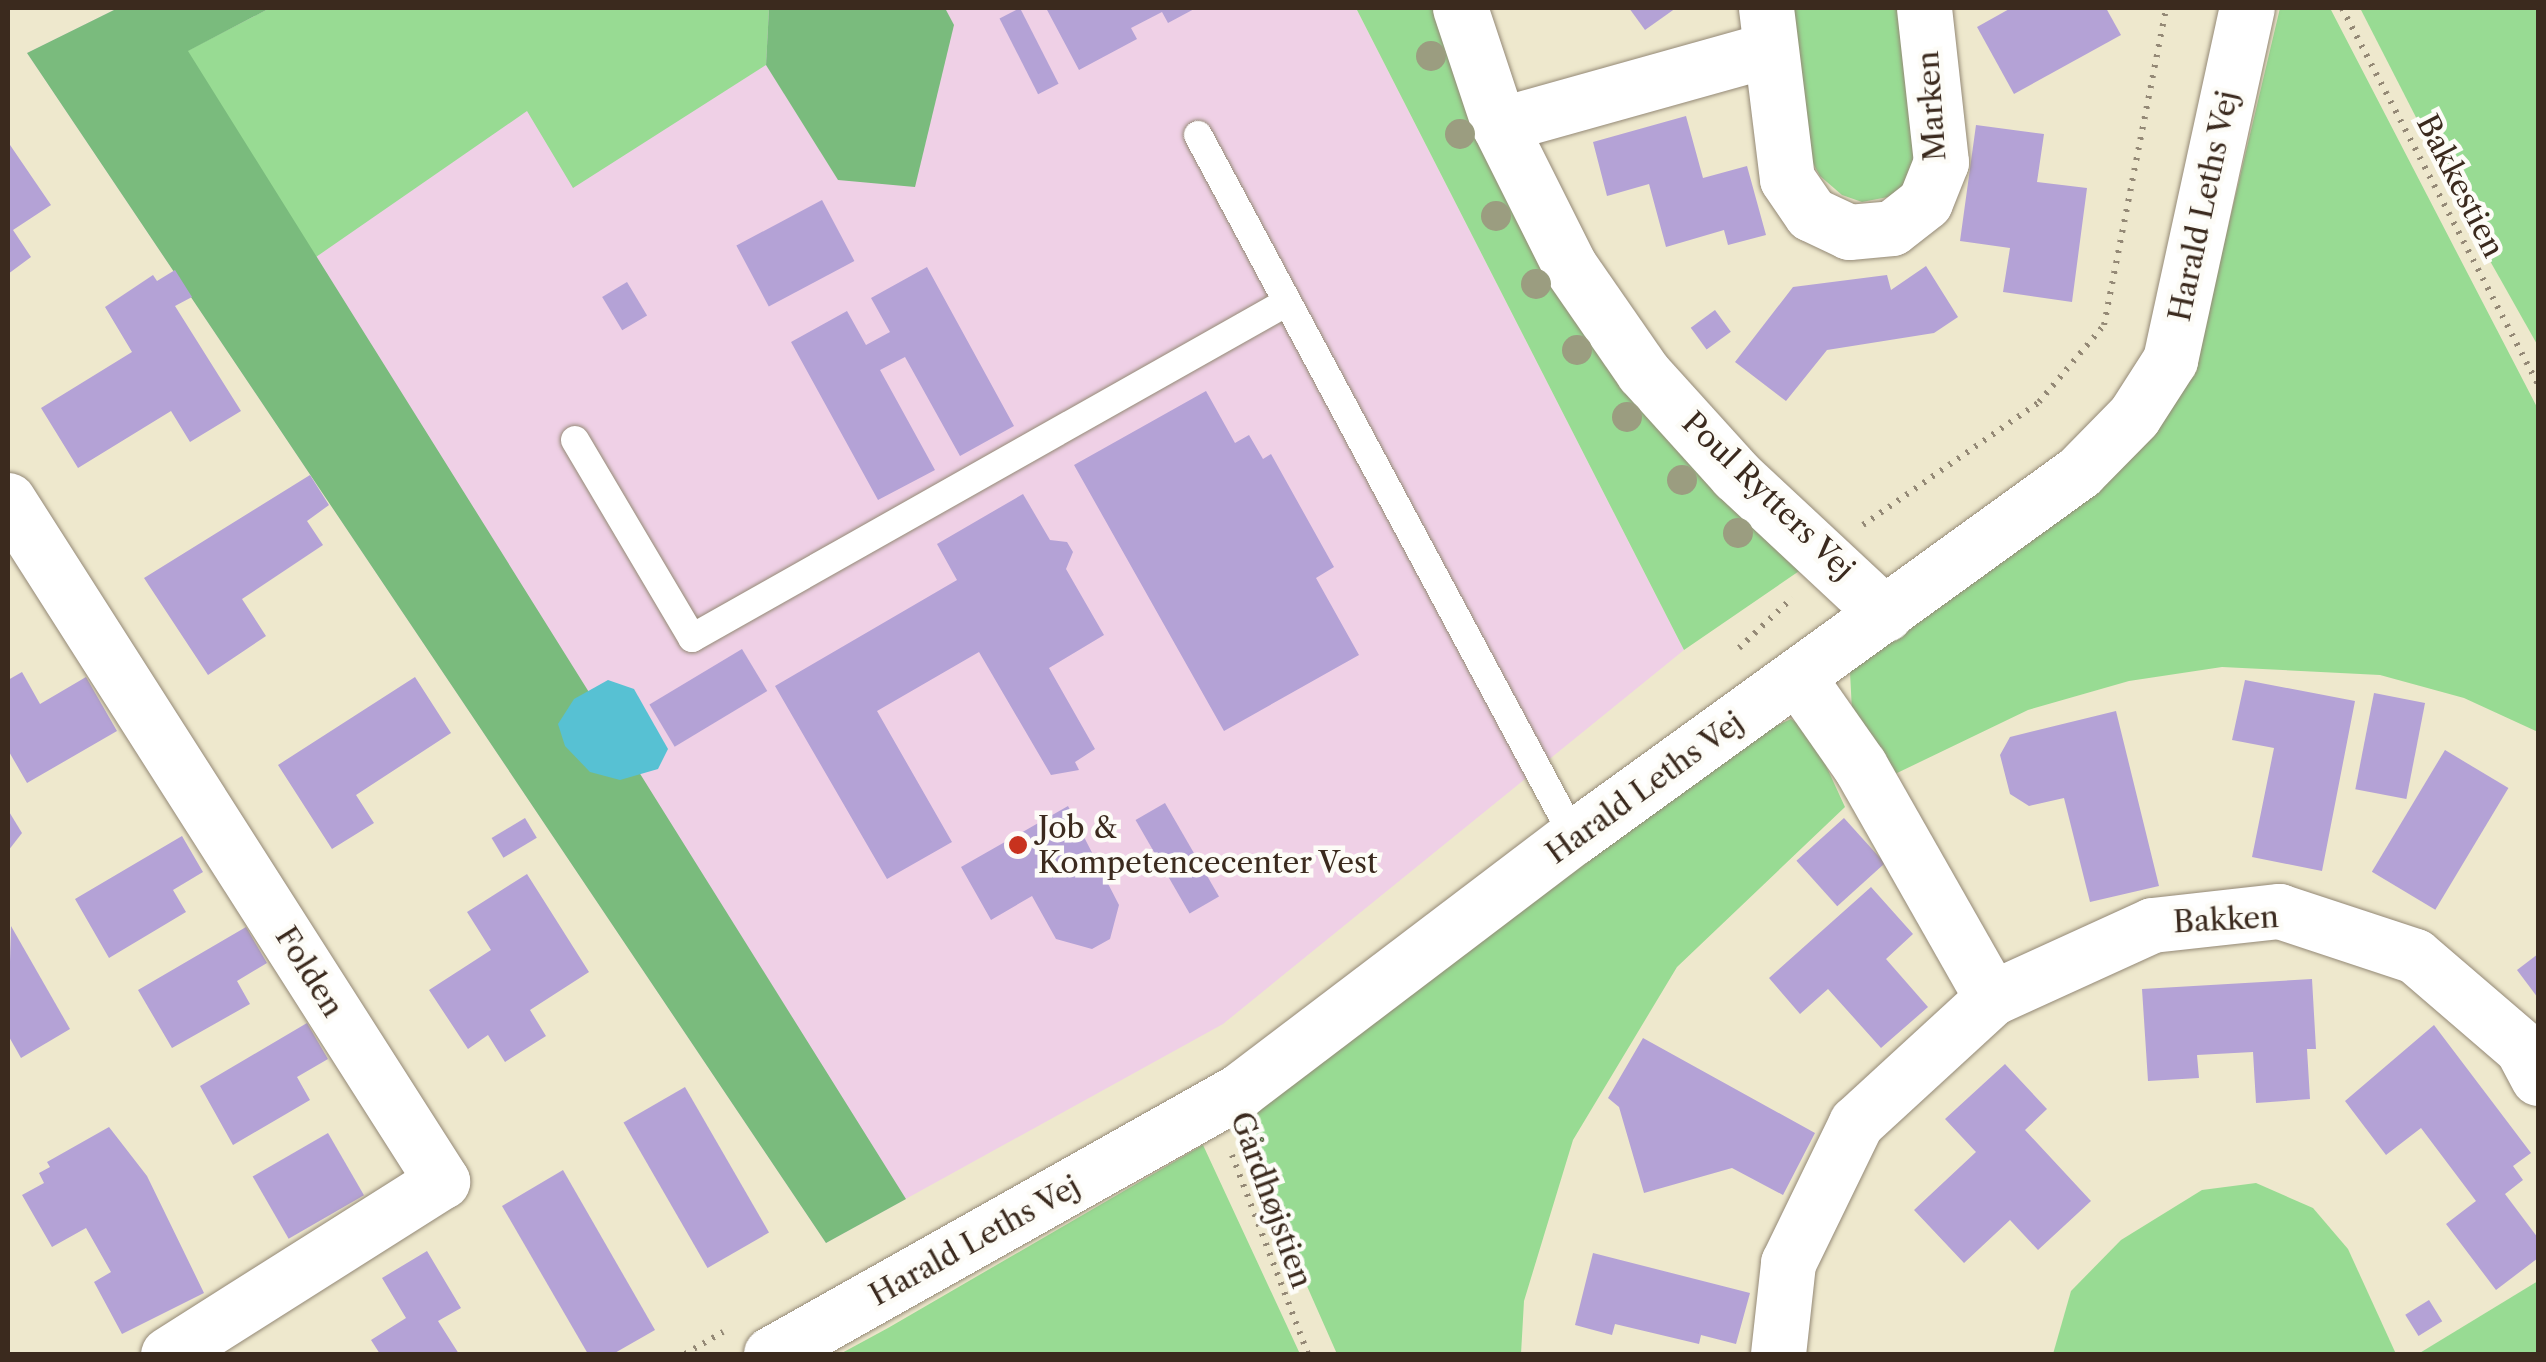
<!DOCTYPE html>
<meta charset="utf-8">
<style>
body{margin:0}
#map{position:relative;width:2546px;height:1362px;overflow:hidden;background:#eee8cd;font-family:"Libre Caslon Text",serif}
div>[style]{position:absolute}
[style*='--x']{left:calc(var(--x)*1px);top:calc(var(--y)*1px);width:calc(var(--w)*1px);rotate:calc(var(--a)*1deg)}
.built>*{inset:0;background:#efd0e6}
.green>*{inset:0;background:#98db93}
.forest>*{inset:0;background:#7abb7d}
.water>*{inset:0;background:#57c1d3}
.building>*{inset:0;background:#b4a2d6;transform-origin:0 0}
.path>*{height:6px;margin-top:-3px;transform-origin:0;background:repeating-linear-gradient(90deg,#948976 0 2.5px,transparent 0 10.5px)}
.roads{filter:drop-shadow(0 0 2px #948976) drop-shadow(0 0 2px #948976)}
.lane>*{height:28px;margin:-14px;padding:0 14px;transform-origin:14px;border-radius:14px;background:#fff}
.street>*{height:55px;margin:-27.5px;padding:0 27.5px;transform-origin:27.5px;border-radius:27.5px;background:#fff}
.trees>*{width:30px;height:30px;margin:-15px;border-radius:50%;background:#9b9d80}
.dots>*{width:28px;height:28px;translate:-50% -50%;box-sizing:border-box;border:5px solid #fdfcf7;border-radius:50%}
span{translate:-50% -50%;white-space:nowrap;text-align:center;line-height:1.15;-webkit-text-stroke:9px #fdfcf7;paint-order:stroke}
.street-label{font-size:30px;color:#3b2a1e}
.poi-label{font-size:30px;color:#3b2a1e}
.left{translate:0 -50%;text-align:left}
.frame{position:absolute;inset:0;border:10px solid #3b2a1e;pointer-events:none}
</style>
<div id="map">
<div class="built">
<div style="clip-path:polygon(118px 8px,1356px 8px,1684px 650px,1223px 1024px,826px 1243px,27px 53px)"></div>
</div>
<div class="green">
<div style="clip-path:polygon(270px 8px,769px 8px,766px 65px,573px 188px,527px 111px,316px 257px,187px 51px)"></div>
<div style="clip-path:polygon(1356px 8px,1439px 8px,1464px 84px,1808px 565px,1684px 650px)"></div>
<div style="clip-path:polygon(1787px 8px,1906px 8px,1923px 136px,1905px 186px,1888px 197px,1862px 202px,1842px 195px,1820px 176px,1804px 147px)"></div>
<div style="clip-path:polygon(2280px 8px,2330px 8px,2538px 409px,2538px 732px,2464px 698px,2380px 675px,2222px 667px,2129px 681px,2028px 710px,1895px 774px,1852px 711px,1850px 672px,2055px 524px,2127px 459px,2201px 341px)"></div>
<div style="clip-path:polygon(2360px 8px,2538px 8px,2538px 346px,2485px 252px)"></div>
<div style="clip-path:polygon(1791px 719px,1810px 731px,1845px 807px,1677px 967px,1573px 1140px,1524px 1301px,1521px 1354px,1337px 1354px,1234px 1121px,1749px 738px)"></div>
<div style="clip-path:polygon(1203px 1145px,1300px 1354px,840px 1354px,888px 1328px)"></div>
<div style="clip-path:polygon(2256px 1183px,2313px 1208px,2348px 1249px,2396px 1354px,2053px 1354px,2071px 1291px,2121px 1240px,2202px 1190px)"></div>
<div style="clip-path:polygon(2538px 1281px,2538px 1354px,2418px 1354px)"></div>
</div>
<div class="forest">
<div style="clip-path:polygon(118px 8px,270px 8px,188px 51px,906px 1199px,826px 1243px,27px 53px)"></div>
<div style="clip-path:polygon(769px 8px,945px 8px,954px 25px,915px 187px,838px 180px,766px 65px)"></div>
</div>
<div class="water">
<div style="clip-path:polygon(608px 680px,634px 689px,668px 749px,658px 769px,620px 780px,590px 772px,565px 746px,558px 724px,574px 699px)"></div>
</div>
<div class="building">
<div style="left:1020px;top:8px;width:85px;height:23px;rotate:63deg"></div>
<div style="clip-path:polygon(1046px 8px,1196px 8px,1168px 23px,1162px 12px,1131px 28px,1137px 39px,1079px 70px)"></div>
<div style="clip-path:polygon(1629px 8px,1676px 8px,1645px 30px)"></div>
<div style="clip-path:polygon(2011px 8px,2106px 8px,2121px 35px,2014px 94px,1977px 27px)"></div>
<div style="clip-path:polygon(1686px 116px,1703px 178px,1747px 166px,1766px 235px,1728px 245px,1724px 230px,1666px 247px,1649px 184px,1607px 196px,1593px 142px)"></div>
<div style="clip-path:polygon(1976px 125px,2044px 134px,2037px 182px,2087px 188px,2072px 302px,2003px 292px,2010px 248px,1960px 241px)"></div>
<div style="clip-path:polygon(8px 142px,51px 205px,13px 230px,31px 257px,8px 274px)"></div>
<div style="left:822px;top:200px;width:69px;height:97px;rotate:62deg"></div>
<div style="clip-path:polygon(1926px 266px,1958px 317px,1934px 333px,1827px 350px,1786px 401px,1735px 362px,1793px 287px,1887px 275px,1891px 290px)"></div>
<div style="clip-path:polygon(927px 267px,1014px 426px,960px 456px,905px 357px,880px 370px,935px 470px,878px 500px,791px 342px,847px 311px,866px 345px,890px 332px,871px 298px)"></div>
<div style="clip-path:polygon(175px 270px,192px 297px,175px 306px,241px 411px,190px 442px,171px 411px,78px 468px,41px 408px,132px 352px,105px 307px,153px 275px,157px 281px)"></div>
<div style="left:627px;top:282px;width:39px;height:29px;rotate:59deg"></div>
<div style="left:1715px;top:310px;width:27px;height:30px;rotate:54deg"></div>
<div style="clip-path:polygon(1206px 391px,1235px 443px,1249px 435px,1263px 459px,1271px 454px,1334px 567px,1316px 578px,1359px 655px,1224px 731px,1074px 465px)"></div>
<div style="clip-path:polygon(310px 475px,329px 505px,307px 521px,323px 545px,242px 599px,266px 636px,208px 675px,144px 578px)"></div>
<div style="clip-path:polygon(1023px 494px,1050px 540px,1067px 542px,1073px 552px,1066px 569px,1104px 635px,1049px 668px,1095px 749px,1075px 762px,1079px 770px,1051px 775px,979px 652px,877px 711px,952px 842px,887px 879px,775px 686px,957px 580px,937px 544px)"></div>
<div style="left:742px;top:649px;width:49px;height:108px;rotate:59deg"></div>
<div style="clip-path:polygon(22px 672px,40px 704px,86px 677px,117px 731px,27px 783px,8px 750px,8px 680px)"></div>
<div style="clip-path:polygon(415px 677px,451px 733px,356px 795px,374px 823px,332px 849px,278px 765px)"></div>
<div style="clip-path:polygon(2245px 680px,2355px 701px,2322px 871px,2252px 857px,2274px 748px,2232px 740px)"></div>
<div style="left:2374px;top:693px;width:52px;height:98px;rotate:11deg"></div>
<div style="clip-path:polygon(2116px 711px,2159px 886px,2090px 902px,2064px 798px,2029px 806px,2010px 794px,2000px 755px,2010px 737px)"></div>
<div style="left:2445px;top:750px;width:74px;height:142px;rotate:31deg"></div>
<div style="left:1165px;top:803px;width:108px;height:34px;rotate:60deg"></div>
<div style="clip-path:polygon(1068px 806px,1119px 905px,1110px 939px,1092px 949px,1056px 939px,1032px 896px,991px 920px,961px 867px)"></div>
<div style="clip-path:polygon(8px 810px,22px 833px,8px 851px)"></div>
<div style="left:525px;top:818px;width:23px;height:39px;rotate:59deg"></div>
<div style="left:1844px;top:818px;width:61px;height:64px;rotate:48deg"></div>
<div style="clip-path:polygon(182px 836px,203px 872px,173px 890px,186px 912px,109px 958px,75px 899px)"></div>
<div style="clip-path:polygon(527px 874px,589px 972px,530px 1010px,546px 1036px,505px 1062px,488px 1035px,468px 1049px,429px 990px,491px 950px,467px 912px)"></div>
<div style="clip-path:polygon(1871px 887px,1913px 934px,1886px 959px,1928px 1007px,1881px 1048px,1828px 989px,1800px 1014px,1769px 978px)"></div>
<div style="clip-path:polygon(11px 926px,70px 1029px,21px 1058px,8px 1035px)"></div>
<div style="clip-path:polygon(246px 927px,267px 963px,237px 981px,250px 1004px,172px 1048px,138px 990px)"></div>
<div style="clip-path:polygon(2538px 954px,2538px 998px,2517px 970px)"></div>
<div style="clip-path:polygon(2312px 979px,2316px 1049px,2307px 1049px,2310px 1099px,2256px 1103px,2253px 1052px,2197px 1055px,2199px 1078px,2148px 1081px,2142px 989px)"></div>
<div style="clip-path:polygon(307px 1023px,328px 1059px,297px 1077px,310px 1100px,233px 1145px,200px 1086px)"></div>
<div style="clip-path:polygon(2434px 1025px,2531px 1153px,2513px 1166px,2523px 1180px,2505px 1194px,2538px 1238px,2538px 1258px,2496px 1290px,2446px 1224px,2476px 1201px,2421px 1128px,2386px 1155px,2345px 1101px)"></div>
<div style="clip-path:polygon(1643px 1038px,1815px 1133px,1783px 1195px,1732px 1168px,1644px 1193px,1619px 1107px,1608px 1098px)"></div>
<div style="clip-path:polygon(2005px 1064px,2047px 1109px,2025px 1130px,2091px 1201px,2038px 1250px,2010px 1220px,1964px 1263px,1914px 1210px,1976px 1152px,1945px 1119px)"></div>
<div style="left:685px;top:1087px;width:168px;height:71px;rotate:60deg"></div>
<div style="clip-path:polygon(109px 1127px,147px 1176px,204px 1293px,122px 1334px,94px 1282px,111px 1272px,86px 1228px,52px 1247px,22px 1195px,44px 1183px,39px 1173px,50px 1167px,47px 1162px)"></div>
<div style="left:328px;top:1133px;width:72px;height:87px;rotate:60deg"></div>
<div style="clip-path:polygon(563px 1170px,655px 1330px,613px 1354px,588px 1354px,502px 1206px)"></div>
<div style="clip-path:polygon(427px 1251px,461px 1308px,438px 1321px,459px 1354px,380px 1354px,371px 1340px,406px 1318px,382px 1278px)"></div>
<div style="clip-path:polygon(1593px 1253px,1750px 1293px,1736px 1344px,1701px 1335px,1699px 1344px,1615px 1324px,1612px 1335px,1575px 1325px)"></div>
<div style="left:2429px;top:1300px;width:25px;height:28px;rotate:58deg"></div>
</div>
<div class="path">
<div style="--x:2342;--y:8;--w:425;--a:62.5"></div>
<div style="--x:1863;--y:525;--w:215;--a:-34.9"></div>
<div style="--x:2039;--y:402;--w:101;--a:-49.8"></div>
<div style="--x:2104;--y:325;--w:323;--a:-78.9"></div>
<div style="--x:1739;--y:648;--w:73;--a:-43.3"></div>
<div style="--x:1232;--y:1155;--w:213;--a:69.1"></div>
<div style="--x:685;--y:1354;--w:44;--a:-30.1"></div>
</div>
<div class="roads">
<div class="lane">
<div style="--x:1198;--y:135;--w:796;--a:61.83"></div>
<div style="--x:575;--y:440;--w:230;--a:59.4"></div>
<div style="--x:692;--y:638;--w:683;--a:-29.45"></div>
</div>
<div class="street">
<div style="--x:1460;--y:8;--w:123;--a:71.6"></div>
<div style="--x:1499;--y:125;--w:157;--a:63.4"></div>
<div style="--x:1569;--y:265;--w:130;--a:55.3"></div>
<div style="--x:1643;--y:372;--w:139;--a:47.9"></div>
<div style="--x:1736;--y:475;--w:204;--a:43"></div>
<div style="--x:1766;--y:8;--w:172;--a:83"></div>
<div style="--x:1787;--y:179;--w:42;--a:55.6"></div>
<div style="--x:1811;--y:214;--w:42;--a:25.3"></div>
<div style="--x:1849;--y:232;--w:43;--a:-5.3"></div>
<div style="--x:1892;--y:228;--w:42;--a:-38.2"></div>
<div style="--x:1925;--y:202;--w:43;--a:-68.2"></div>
<div style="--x:1941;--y:162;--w:155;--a:-96.3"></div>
<div style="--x:1499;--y:125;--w:279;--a:-15.6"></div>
<div style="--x:8;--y:500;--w:808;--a:57.49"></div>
<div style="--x:442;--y:1181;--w:324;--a:147.7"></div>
<div style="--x:1799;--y:679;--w:106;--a:55"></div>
<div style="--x:1860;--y:766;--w:267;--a:60.4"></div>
<div style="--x:771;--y:1354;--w:537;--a:-29.33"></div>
<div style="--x:1239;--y:1091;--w:420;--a:-37.2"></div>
<div style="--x:1574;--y:837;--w:623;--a:-35.86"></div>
<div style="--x:2079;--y:472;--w:78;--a:-45.5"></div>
<div style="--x:2134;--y:416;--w:67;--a:-57.3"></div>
<div style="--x:2170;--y:360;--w:360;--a:-77.7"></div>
<div style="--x:1778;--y:1354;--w:92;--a:-83.7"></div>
<div style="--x:1788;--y:1263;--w:156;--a:-64.1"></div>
<div style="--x:1856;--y:1123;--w:185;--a:-42.6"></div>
<div style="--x:1992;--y:998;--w:176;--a:-24.5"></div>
<div style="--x:2152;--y:925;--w:128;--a:-6.3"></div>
<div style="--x:2279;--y:911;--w:143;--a:18.3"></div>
<div style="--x:2415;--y:956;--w:141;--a:40.7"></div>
<div style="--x:2522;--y:1048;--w:34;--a:62"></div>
</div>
</div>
<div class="trees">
<div style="left:1431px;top:56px"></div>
<div style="left:1460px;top:134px"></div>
<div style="left:1496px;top:216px"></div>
<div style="left:1536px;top:284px"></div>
<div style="left:1577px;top:350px"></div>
<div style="left:1627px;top:417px"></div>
<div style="left:1682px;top:480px"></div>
<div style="left:1738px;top:533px"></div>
</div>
<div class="dots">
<div style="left:1018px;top:845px;background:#c8321e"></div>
</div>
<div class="street-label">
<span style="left:1932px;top:106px;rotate:-94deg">Marken</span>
<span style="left:2460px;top:186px;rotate:63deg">Bakkestien</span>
<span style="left:2204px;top:206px;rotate:-78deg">Harald Leths Vej</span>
<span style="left:1768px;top:496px;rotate:44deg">Poul Rytters Vej</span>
<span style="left:1645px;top:788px;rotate:-36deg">Harald Leths Vej</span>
<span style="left:2226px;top:920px;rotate:-3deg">Bakken</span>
<span style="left:309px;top:972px;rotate:58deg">Folden</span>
<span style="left:1271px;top:1200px;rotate:70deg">Gårdhøjstien</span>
<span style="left:975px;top:1241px;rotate:-29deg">Harald Leths Vej</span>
</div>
<div class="poi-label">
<span class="left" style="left:1038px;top:845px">Job &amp;<br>Kompetencecenter Vest</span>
</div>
<div class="frame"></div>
</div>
